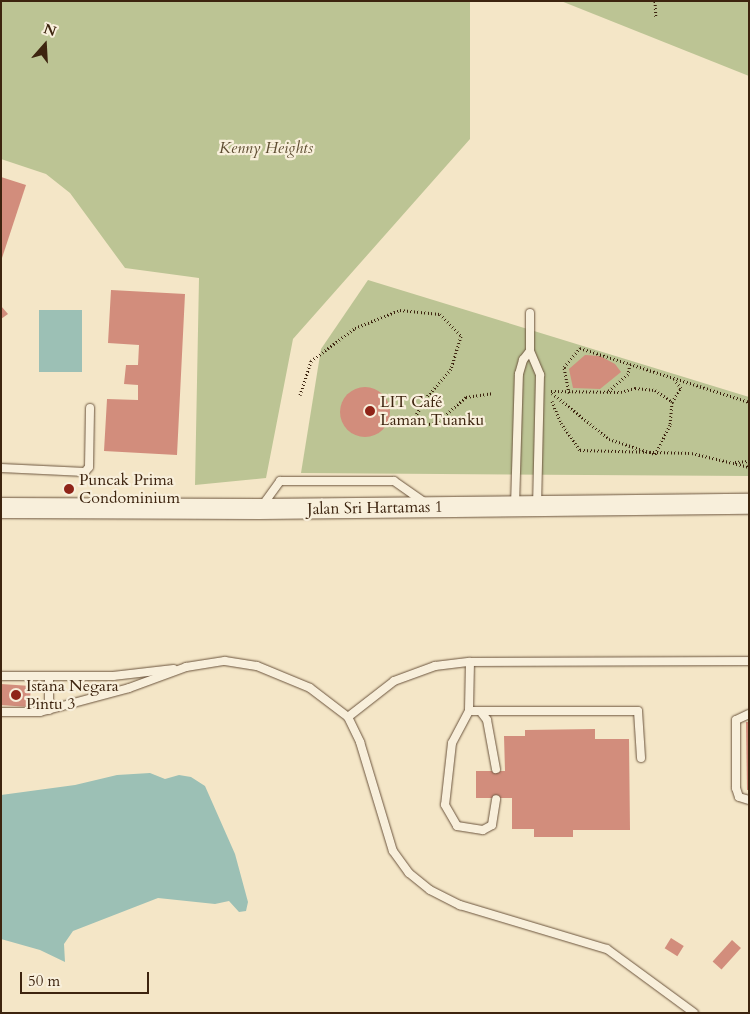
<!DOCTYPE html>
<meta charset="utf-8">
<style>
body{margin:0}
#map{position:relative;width:750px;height:1014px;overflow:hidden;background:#f4e6c7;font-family:Cardo,serif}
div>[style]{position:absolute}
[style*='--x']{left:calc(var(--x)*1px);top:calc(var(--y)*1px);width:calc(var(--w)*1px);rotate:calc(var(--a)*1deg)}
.green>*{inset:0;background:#bcc494}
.water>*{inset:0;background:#9cc0b5;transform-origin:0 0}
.building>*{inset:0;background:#d28d7c;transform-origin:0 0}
.round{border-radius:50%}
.path>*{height:3px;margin-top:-1.5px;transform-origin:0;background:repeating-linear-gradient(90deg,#3d240f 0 1px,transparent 0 3.5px)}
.roads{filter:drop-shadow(0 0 1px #6b543d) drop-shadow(0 0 1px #6b543d)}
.service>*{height:8px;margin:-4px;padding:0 4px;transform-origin:4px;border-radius:4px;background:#f8efdb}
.tertiary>*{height:20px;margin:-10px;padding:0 10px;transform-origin:10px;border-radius:10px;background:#f8efdb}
.dots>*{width:14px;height:14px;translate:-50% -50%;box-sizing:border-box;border:2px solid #f8efdb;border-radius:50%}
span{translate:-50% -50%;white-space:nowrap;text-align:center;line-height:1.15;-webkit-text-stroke:4.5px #f8efdb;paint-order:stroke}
.park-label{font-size:16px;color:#5d4c30;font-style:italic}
.poi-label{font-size:16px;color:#3d240f}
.left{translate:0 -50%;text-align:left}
.street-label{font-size:16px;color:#3d240f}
.frame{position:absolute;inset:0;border:2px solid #3d240f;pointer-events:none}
.north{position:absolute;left:20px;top:20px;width:50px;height:50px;-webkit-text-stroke:4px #f8efdb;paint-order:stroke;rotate:19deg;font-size:14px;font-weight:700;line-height:20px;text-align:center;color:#3d240f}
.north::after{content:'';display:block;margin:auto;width:18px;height:22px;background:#3d240f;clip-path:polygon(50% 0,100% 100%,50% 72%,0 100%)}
.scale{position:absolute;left:20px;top:972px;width:129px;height:22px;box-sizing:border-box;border:2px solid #3d240f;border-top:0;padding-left:6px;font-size:15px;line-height:18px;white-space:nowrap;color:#3d240f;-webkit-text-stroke:4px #f8efdb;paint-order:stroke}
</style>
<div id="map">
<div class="green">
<div style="clip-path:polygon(1px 1px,470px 1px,470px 139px,293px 339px,266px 478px,195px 485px,199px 278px,125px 268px,70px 193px,46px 174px,1px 159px)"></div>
<div style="clip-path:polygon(561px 1px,749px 1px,749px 76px)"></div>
<div style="clip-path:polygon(368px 280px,749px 397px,749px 476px,301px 473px,321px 349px)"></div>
</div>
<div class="water">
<div style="left:39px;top:310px;width:43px;height:62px"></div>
<div style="clip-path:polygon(150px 773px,165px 779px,179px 775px,191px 777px,205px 786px,235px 854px,248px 902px,246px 911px,239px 912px,229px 901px,215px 904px,158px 898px,73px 931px,64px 944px,65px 962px,40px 950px,1px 939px,1px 795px,75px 785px,117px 775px)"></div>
</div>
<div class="building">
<div style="clip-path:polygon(1px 177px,26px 185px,2px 258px,1px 258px)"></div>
<div style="clip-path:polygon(111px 290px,185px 294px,177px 455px,104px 451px,107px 399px,138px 400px,138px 385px,124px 384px,126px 365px,138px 365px,139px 345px,108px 343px)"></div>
<div style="clip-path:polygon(1px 306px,8px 314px,1px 319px)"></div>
<div style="clip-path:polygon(585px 355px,600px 356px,615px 364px,621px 372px,600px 389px,573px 388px,569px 369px)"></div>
<div class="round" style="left:340px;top:387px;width:50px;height:50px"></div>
<div style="left:1px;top:684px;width:30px;height:21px;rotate:4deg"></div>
<div style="clip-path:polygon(746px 722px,749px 722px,749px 790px,747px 790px)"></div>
<div style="clip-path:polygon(595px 729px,595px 739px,629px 739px,630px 830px,573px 830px,573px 837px,534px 837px,534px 829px,512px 829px,512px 798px,476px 798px,476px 771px,505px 771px,504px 736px,525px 736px,525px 730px)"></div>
<div style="left:671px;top:938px;width:15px;height:12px;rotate:32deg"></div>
<div style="left:732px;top:940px;width:12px;height:29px;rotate:42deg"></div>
</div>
<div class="path">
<div style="--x:655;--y:1;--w:17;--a:87"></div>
<div style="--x:630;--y:364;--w:125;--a:17.7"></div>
<div style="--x:551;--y:391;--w:70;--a:0.8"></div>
<div style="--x:621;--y:392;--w:15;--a:-16"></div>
<div style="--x:635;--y:388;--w:20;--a:6"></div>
<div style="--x:655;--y:390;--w:21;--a:35"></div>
<div style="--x:672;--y:402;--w:23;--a:95"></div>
<div style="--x:670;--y:425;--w:33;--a:117"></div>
<div style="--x:552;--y:393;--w:73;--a:38.9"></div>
<div style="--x:609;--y:439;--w:48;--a:18.1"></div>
<div style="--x:569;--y:393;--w:26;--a:-101"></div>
<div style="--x:564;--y:367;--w:25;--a:-50"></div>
<div style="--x:580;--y:348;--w:52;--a:17.7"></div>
<div style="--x:630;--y:364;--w:10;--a:101"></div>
<div style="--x:628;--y:374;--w:28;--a:139"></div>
<div style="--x:300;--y:395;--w:36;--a:-72"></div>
<div style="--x:311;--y:361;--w:55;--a:-36.9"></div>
<div style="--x:355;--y:328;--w:48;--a:-21.8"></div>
<div style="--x:400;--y:310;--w:40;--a:5.7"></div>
<div style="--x:440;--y:314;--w:30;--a:46"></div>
<div style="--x:461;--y:336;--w:34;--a:107"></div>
<div style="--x:451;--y:369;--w:35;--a:131"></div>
<div style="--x:428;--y:395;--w:29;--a:121"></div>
<div style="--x:413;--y:420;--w:5;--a:68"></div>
<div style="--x:415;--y:425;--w:21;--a:-5"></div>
<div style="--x:436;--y:423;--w:40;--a:-41"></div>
<div style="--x:466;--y:397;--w:28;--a:-8"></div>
<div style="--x:552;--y:401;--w:24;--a:68"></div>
<div style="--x:561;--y:423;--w:33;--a:55"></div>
<div style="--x:580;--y:450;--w:112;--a:1.5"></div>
<div style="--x:692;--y:453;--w:59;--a:13.8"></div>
<div style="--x:672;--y:402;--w:17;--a:-57"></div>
<div style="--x:681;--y:388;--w:11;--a:-128"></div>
<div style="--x:735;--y:462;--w:14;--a:-4"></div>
</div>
<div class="roads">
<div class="service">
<div style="--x:530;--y:313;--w:38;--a:90"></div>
<div style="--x:530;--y:351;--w:26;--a:67"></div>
<div style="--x:540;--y:375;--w:130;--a:91.3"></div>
<div style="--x:1;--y:468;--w:84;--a:2.7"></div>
<div style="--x:85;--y:472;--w:6;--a:-51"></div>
<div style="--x:89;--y:467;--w:59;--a:-89"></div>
<div style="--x:262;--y:506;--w:31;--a:-54"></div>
<div style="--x:280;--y:481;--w:114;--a:0"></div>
<div style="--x:394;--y:481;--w:39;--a:35"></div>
<div style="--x:515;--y:506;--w:132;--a:-88.3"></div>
<div style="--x:519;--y:374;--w:15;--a:-74"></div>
<div style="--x:523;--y:360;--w:11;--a:-52"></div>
<div style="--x:470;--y:662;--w:49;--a:91.2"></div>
<div style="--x:469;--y:711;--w:169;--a:0"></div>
<div style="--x:638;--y:711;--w:47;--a:86.3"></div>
<div style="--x:1;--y:676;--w:112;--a:0"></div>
<div style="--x:113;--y:676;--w:61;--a:-6.5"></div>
<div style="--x:49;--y:678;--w:32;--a:90"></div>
<div style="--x:469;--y:711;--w:36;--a:118"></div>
<div style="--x:452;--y:743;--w:62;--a:96.4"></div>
<div style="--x:445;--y:805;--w:24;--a:60"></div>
<div style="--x:457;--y:826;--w:26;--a:9"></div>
<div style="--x:483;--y:830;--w:10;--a:-29"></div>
<div style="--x:492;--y:825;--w:26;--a:-81"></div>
<div style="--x:1;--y:712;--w:39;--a:0"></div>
<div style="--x:40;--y:712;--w:92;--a:-15.1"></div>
<div style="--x:129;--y:688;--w:61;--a:-20.2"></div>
<div style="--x:186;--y:667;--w:39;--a:-9"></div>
<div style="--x:225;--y:661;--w:32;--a:9"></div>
<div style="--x:257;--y:666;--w:57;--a:22.5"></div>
<div style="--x:310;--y:688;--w:48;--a:37.3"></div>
<div style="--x:348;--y:717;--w:28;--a:64"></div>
<div style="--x:360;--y:742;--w:114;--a:73.2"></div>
<div style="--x:393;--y:851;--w:27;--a:54"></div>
<div style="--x:409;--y:873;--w:27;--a:39"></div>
<div style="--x:430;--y:890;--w:34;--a:27"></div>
<div style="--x:460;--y:905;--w:153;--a:16.7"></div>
<div style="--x:607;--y:949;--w:108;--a:36.3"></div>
<div style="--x:481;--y:712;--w:10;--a:53"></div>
<div style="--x:487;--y:720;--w:50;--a:79.6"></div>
<div style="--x:749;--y:714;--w:14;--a:155"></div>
<div style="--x:736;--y:720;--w:68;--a:90"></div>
<div style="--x:736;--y:788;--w:9;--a:72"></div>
<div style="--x:739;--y:797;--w:10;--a:17"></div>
<div style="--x:348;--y:717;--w:58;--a:-38"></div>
<div style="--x:394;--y:681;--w:44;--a:-20.1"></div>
<div style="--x:435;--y:666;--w:35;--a:-7"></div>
<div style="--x:470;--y:662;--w:279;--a:-0.2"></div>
</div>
<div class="tertiary">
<div style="--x:1;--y:508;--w:258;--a:0.2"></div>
<div style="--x:259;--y:509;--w:490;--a:-0.6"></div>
</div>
</div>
<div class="dots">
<div style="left:370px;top:411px;background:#8f2418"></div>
<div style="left:69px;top:489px;background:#8f2418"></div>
<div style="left:16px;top:695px;background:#8f2418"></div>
</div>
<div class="park-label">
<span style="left:266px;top:148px">Kenny Heights</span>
</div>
<div class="poi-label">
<span class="left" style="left:380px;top:411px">LIT Café<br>Laman Tuanku</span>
<span class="left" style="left:79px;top:489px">Puncak Prima<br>Condominium</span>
<span class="left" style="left:26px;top:695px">Istana Negara<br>Pintu 3</span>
</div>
<div class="street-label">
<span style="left:375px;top:508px;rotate:-1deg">Jalan Sri Hartamas 1</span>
</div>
<div class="frame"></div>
<div class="north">N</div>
<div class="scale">50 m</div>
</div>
